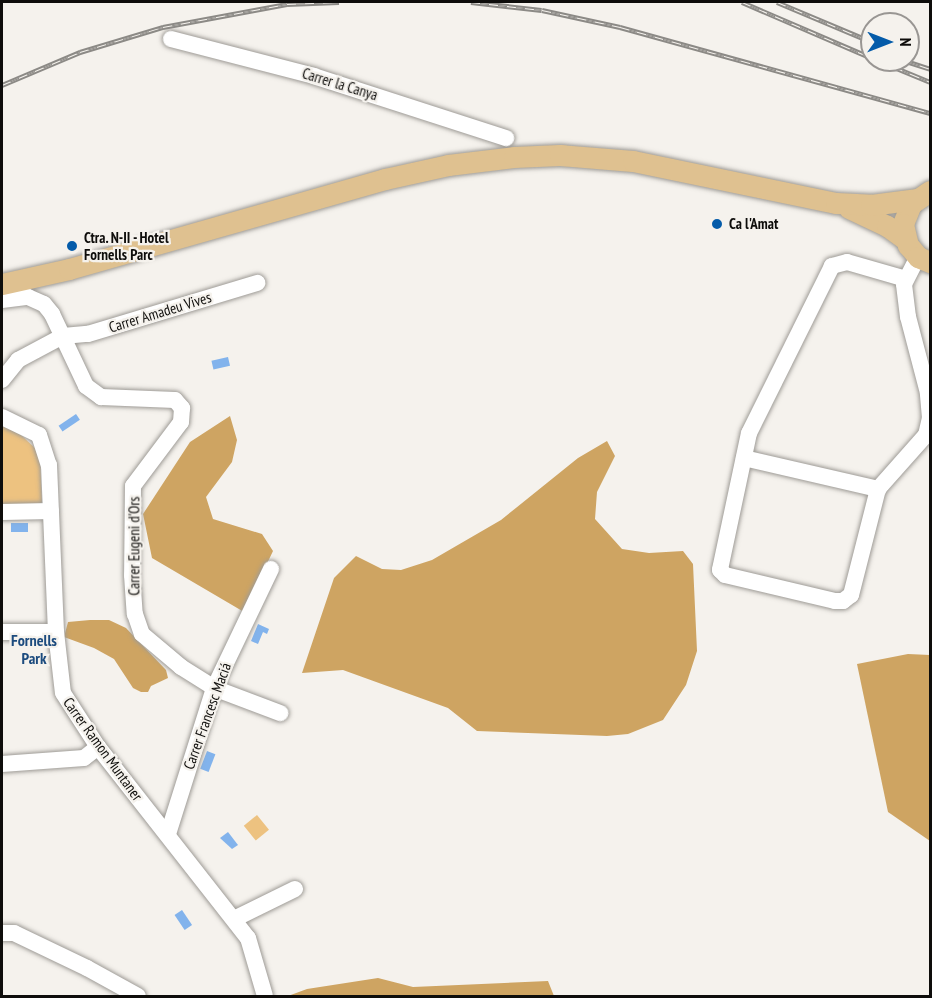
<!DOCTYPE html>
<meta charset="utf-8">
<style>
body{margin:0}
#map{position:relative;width:932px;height:998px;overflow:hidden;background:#f5f2ed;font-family:"PT Sans Narrow",sans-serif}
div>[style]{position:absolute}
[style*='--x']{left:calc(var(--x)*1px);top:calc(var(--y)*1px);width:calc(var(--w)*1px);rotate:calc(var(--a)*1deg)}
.green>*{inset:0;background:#edc280;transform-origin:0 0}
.forest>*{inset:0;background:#cea462}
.water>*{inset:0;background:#82b3ec;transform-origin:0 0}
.roads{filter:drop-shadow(0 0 2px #9e9b96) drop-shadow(0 0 2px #9e9b96)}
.minor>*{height:16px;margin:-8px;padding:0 8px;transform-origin:8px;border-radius:8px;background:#fff}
.major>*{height:21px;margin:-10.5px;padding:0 10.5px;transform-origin:10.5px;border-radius:10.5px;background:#dfc190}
.rail>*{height:5px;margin-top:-2.5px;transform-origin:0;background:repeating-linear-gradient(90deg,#f5f2ed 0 9px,#8c8a86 0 18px);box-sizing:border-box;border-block:2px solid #8c8a86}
.dots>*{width:16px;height:16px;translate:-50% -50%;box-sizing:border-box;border:3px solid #f5f2ed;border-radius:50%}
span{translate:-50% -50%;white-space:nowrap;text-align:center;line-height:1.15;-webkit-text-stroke:4.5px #f5f2ed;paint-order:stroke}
.street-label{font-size:15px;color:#0e0d0b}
.poi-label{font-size:15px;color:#0e0d0b;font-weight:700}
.left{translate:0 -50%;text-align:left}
.neighbourhood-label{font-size:16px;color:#1c4b7e;font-weight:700}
.frame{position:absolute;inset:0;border:3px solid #0e0d0b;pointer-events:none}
.north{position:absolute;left:860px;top:12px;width:60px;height:60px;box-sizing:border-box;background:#f5f2ed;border:2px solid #999693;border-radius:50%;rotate:90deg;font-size:16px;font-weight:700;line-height:24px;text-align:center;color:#0e0d0b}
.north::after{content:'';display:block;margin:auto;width:21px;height:27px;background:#045ba9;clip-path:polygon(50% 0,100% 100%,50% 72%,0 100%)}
</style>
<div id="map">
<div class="green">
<div style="clip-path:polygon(2px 425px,21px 435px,35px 448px,40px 458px,42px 502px,39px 505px,2px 508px)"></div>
<div style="left:257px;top:815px;width:19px;height:17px;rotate:51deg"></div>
</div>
<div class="forest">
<div style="clip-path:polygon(230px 416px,237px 440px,232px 462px,206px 497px,213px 519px,262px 534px,273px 551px,244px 612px,152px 558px,143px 514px,190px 442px)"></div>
<div style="clip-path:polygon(607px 441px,615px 456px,597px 492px,595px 519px,622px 549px,649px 553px,683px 551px,693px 564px,697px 651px,686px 685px,663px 720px,628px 734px,607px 736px,477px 731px,448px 708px,343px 670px,302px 673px,334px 578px,356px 556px,382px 569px,401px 570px,432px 560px,501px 520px,578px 458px)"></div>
<div style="clip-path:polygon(90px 620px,109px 620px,126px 628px,166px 670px,168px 678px,151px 686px,148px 692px,141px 692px,133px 688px,114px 659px,94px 648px,64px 637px,68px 622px)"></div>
<div style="clip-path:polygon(908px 654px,930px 655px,930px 841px,888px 812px,857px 664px)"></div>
<div style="clip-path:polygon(378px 978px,413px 987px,548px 981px,554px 996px,288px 996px,307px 989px)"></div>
</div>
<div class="water">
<div style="left:228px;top:357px;width:9px;height:17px;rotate:77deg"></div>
<div style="left:76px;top:414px;width:7px;height:21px;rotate:56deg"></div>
<div style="left:11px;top:523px;width:17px;height:9px"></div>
<div style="clip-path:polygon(258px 624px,269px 629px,267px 634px,263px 632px,258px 644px,251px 641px)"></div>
<div style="left:207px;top:751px;width:9px;height:19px;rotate:21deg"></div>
<div style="clip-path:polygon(228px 832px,238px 845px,232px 849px,220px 838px)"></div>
<div style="left:182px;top:910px;width:18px;height:9px;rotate:56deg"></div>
</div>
<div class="roads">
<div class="minor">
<div style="--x:171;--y:39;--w:148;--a:14.5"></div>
<div style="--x:314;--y:76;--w:202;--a:17.9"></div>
<div style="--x:906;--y:279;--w:61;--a:-163.9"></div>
<div style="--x:847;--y:262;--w:16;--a:165"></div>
<div style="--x:832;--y:266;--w:186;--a:116.4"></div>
<div style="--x:749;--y:433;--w:140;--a:102"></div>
<div style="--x:720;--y:570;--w:7;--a:45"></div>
<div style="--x:725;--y:575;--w:113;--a:13.3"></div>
<div style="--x:835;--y:601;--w:8;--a:0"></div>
<div style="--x:843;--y:601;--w:10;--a:-37"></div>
<div style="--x:851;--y:595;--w:109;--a:-75.7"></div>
<div style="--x:878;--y:489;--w:72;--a:-48.4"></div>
<div style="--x:926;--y:435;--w:17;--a:-77"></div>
<div style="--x:930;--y:418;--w:25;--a:-95"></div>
<div style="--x:928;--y:393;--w:79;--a:-104.7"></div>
<div style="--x:908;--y:317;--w:33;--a:-97"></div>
<div style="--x:904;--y:284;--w:30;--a:-63"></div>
<div style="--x:2;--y:300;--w:26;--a:-7"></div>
<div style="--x:28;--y:297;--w:17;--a:24"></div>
<div style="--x:44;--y:304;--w:13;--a:51"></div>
<div style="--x:52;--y:314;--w:80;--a:64.7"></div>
<div style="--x:86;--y:386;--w:19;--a:36"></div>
<div style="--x:101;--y:397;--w:74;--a:2.3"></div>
<div style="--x:175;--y:400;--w:11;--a:49"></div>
<div style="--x:182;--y:408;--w:14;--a:94"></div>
<div style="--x:181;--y:422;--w:80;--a:126.9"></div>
<div style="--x:133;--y:486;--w:89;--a:90.6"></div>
<div style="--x:132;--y:575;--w:39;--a:86"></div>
<div style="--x:135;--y:614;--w:21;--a:71"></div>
<div style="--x:142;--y:634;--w:51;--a:40.2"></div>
<div style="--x:181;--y:667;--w:39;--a:32"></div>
<div style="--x:214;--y:688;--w:71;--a:20.7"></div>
<div style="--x:2;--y:380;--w:26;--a:-51"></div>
<div style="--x:18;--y:360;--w:51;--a:-28.1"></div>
<div style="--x:63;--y:336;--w:25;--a:-5"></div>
<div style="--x:88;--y:334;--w:177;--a:-16.8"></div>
<div style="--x:2;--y:417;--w:41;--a:25.9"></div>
<div style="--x:39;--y:435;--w:32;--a:72"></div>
<div style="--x:49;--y:465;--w:167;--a:87.6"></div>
<div style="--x:56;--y:632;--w:61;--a:83.5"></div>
<div style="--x:63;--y:693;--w:64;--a:57.1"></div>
<div style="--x:98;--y:747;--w:243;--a:51.9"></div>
<div style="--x:248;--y:938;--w:60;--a:73.7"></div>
<div style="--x:744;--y:458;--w:138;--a:13"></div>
<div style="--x:2;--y:512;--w:49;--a:-1.2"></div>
<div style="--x:2;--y:632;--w:54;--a:0"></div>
<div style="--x:2;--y:764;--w:82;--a:-4.2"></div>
<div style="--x:84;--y:758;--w:18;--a:-38"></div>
<div style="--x:168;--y:834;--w:153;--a:-72.5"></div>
<div style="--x:214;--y:688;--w:132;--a:-64.4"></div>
<div style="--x:234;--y:919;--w:68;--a:-26.2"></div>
<div style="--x:2;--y:933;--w:12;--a:0"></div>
<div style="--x:14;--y:933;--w:81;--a:25.6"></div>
<div style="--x:87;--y:968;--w:58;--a:28.8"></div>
</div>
<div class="major">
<div style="--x:930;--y:191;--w:23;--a:146"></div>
<div style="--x:911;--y:204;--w:22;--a:112"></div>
<div style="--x:903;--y:224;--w:22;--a:77"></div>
<div style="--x:908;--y:245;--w:16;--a:50"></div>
<div style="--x:918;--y:257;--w:13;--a:23"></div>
<div style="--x:849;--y:208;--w:42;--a:25.3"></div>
<div style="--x:887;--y:226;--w:24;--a:36"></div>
<div style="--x:2;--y:284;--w:69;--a:-12.6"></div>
<div style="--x:69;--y:269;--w:329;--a:-15.9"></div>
<div style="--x:385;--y:179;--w:65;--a:-12.5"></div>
<div style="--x:448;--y:165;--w:66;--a:-6.9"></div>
<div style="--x:514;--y:157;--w:46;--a:-2.5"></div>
<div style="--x:560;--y:155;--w:73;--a:4.7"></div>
<div style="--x:633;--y:161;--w:207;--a:11.7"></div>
<div style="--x:836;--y:203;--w:35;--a:3"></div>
<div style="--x:871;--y:205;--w:45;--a:-7.6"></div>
</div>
</div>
<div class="rail">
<div style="--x:471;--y:2;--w:71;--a:6.4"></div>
<div style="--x:542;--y:10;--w:80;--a:12.3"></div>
<div style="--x:620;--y:27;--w:322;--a:15.5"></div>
<div style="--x:742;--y:2;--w:142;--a:23.3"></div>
<div style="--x:777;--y:2;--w:103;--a:22.8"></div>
<div style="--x:877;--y:60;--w:57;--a:22.5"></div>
<div style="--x:903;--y:60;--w:28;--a:18"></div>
<div style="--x:2;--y:85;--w:85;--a:-22.9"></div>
<div style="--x:80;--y:52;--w:87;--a:-16.8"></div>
<div style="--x:163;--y:27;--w:126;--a:-10.5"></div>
<div style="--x:287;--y:4;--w:52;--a:-2.2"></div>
</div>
<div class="dots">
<div style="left:717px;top:224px;background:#045ba9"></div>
<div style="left:72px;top:246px;background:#045ba9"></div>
</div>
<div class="street-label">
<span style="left:340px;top:84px;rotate:17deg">Carrer la Canya</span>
<span style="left:160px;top:312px;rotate:-17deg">Carrer Amadeu Vives</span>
<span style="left:134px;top:546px;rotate:-90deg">Carrer Eugeni d'Ors</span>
<span style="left:207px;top:716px;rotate:-70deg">Carrer Francesc Maciá</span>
<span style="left:103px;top:749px;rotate:54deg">Carrer Ramon Muntaner</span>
</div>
<div class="poi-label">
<span class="left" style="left:729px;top:224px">Ca l'Amat</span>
<span class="left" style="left:84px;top:246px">Ctra. N-II - Hotel<br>Fornells Parc</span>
</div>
<div class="neighbourhood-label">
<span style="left:34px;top:649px">Fornells<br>Park</span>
</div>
<div class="frame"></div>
<div class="north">N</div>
</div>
